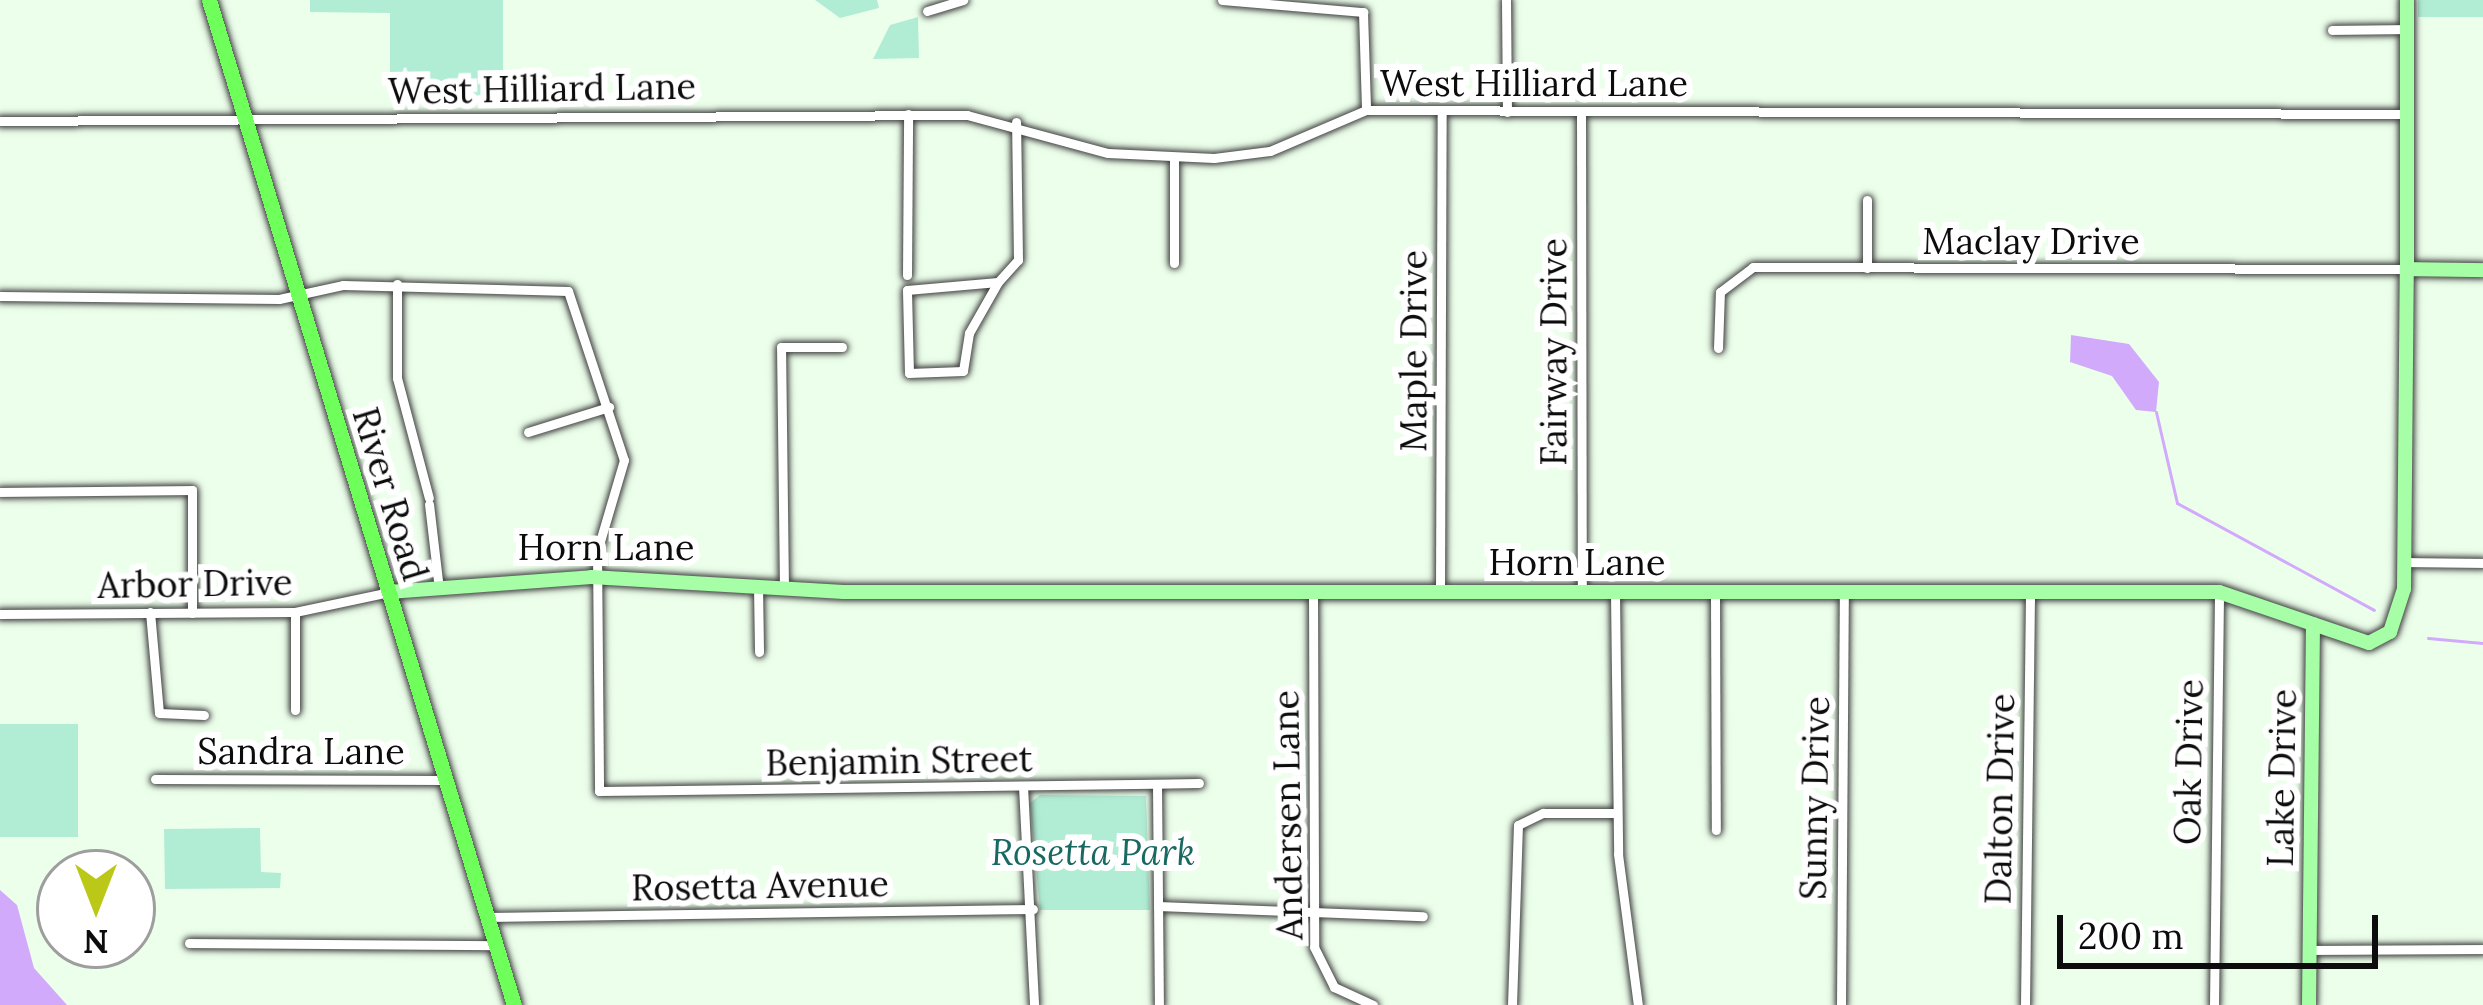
<!DOCTYPE html>
<style>
body{margin:0}
#map{position:relative;width:2483px;height:1005px;overflow:hidden;background:#ecffeb;font-family:Lora,serif}
div>[style]{position:absolute}
[style*='--x']{left:calc(var(--x)*1px);top:calc(var(--y)*1px);width:calc(var(--w)*1px);rotate:calc(var(--a)*1deg)}
.green>*{inset:0;background:#b1edd5;transform-origin:0 0}
.water>*{inset:0;background:#d2aafc}
.stream>*{height:3px;margin:-1.5px;padding:0 1.5px;transform-origin:1.5px;border-radius:1.5px;background:#d2aafc}
.roads{filter:drop-shadow(0 0 3px #3f3f3f) drop-shadow(0 0 3px #3f3f3f)}
.street>*{height:9px;margin:-4.5px;padding:0 4.5px;transform-origin:4.5px;border-radius:4.5px;background:#fff}
.secondary>*{height:14px;margin:-7px;padding:0 7px;transform-origin:7px;border-radius:7px;background:#a6ffa6}
.primary>*{height:15px;margin:-7.5px;padding:0 7.5px;transform-origin:7.5px;border-radius:7.5px;background:#6fff5b}
span{translate:-50% -50%;white-space:nowrap;text-align:center;line-height:1.15;-webkit-text-stroke:12px #fff;paint-order:stroke}
.street-label{font-size:36px;color:#0c0c0c}
.park-label{font-size:36px;color:#176962;font-style:italic}
.north{position:absolute;left:36px;top:849px;width:120px;height:120px;box-sizing:border-box;background:#fff;border:3px solid #9e9e9e;border-radius:50%;rotate:180deg;font-size:33px;font-weight:700;line-height:48px;text-align:center;color:#0c0c0c}
.north::after{content:'';display:block;margin:auto;width:42px;height:54px;background:#bbc818;clip-path:polygon(50% 0,100% 100%,50% 72%,0 100%)}
.scale{position:absolute;left:2057px;top:915px;width:321px;height:54px;box-sizing:border-box;border:6px solid #0c0c0c;border-top:0;padding-left:15px;font-size:36px;line-height:42px;white-space:nowrap;color:#0c0c0c;-webkit-text-stroke:9px #fff;paint-order:stroke}
</style>
<div id="map">
<div class="green">
<div style="clip-path:polygon(310px 0,503px 0,503px 98px,390px 99px,390px 13px,310px 12px)"></div>
<div style="clip-path:polygon(815px 0,877px 0,879px 8px,840px 18px)"></div>
<div style="left:2418px;top:0;width:65px;height:17px"></div>
<div style="clip-path:polygon(918px 17px,919px 58px,873px 59px,890px 25px)"></div>
<div style="left:0;top:724px;width:78px;height:113px"></div>
<div style="clip-path:polygon(1040px 795px,1146px 796px,1150px 910px,1040px 910px,1030px 803px)"></div>
<div style="clip-path:polygon(260px 828px,261px 872px,281px 873px,280px 888px,165px 889px,164px 829px)"></div>
</div>
<div class="water">
<div style="clip-path:polygon(2071px 335px,2129px 344px,2159px 382px,2156px 412px,2136px 410px,2112px 376px,2070px 362px)"></div>
<div style="clip-path:polygon(0 890px,17px 905px,34px 968px,67px 1005px,0 1005px)"></div>
</div>
<div class="stream">
<div style="--x:2156;--y:412;--w:93;--a:77"></div>
<div style="--x:2177;--y:503;--w:224;--a:28.5"></div>
<div style="--x:2428;--y:638;--w:55;--a:5.2"></div>
</div>
<div class="roads">
<div class="street">
<div style="--x:1222;--y:0;--w:142;--a:4.9"></div>
<div style="--x:1363;--y:12;--w:98;--a:88.2"></div>
<div style="--x:1506;--y:0;--w:112;--a:89.5"></div>
<div style="--x:927;--y:11;--w:38;--a:-17"></div>
<div style="--x:2332;--y:30;--w:75;--a:-0.8"></div>
<div style="--x:1581;--y:112;--w:480;--a:89.9"></div>
<div style="--x:0;--y:121;--w:967;--a:-0.36"></div>
<div style="--x:967;--y:115;--w:146;--a:15.1"></div>
<div style="--x:1108;--y:153;--w:106;--a:2.7"></div>
<div style="--x:1214;--y:158;--w:56;--a:-7.1"></div>
<div style="--x:1270;--y:151;--w:104;--a:-23.1"></div>
<div style="--x:1366;--y:110;--w:1040;--a:0.22"></div>
<div style="--x:1174;--y:263;--w:106;--a:-90"></div>
<div style="--x:1867;--y:268;--w:68;--a:-90"></div>
<div style="--x:907;--y:275;--w:161;--a:-89.6"></div>
<div style="--x:998;--y:282;--w:59;--a:119.6"></div>
<div style="--x:969;--y:333;--w:38;--a:99"></div>
<div style="--x:963;--y:371;--w:54;--a:177.9"></div>
<div style="--x:909;--y:373;--w:83;--a:-91.4"></div>
<div style="--x:907;--y:290;--w:91;--a:-5"></div>
<div style="--x:998;--y:282;--w:30;--a:-48"></div>
<div style="--x:1018;--y:260;--w:138;--a:-90.8"></div>
<div style="--x:397;--y:284;--w:94;--a:90"></div>
<div style="--x:397;--y:378;--w:124;--a:75.1"></div>
<div style="--x:0;--y:296;--w:279;--a:0.6"></div>
<div style="--x:279;--y:299;--w:66;--a:-12.3"></div>
<div style="--x:343;--y:285;--w:225;--a:1.5"></div>
<div style="--x:568;--y:291;--w:178;--a:71.7"></div>
<div style="--x:624;--y:460;--w:96;--a:106.4"></div>
<div style="--x:597;--y:552;--w:239;--a:89.5"></div>
<div style="--x:599;--y:791;--w:600;--a:-0.76"></div>
<div style="--x:1718;--y:348;--w:56;--a:-88"></div>
<div style="--x:1720;--y:292;--w:41;--a:-37.1"></div>
<div style="--x:1753;--y:267;--w:654;--a:0.18"></div>
<div style="--x:528;--y:432;--w:85;--a:-17.2"></div>
<div style="--x:0;--y:492;--w:192;--a:-0.6"></div>
<div style="--x:192;--y:490;--w:123;--a:90"></div>
<div style="--x:429;--y:504;--w:78;--a:83.3"></div>
<div style="--x:2405;--y:562;--w:78;--a:0.7"></div>
<div style="--x:758;--y:586;--w:66;--a:89.1"></div>
<div style="--x:784;--y:589;--w:242;--a:-90.7"></div>
<div style="--x:781;--y:347;--w:61;--a:0"></div>
<div style="--x:1313;--y:592;--w:355;--a:89.8"></div>
<div style="--x:1314;--y:947;--w:45;--a:63.4"></div>
<div style="--x:1334;--y:987;--w:43;--a:24.8"></div>
<div style="--x:1440;--y:592;--w:481;--a:-89.8"></div>
<div style="--x:1615;--y:593;--w:261;--a:89.3"></div>
<div style="--x:1618;--y:854;--w:152;--a:82.5"></div>
<div style="--x:1715;--y:593;--w:237;--a:89.8"></div>
<div style="--x:150;--y:612;--w:101;--a:84.9"></div>
<div style="--x:159;--y:713;--w:45;--a:2.5"></div>
<div style="--x:0;--y:614;--w:295;--a:-0.4"></div>
<div style="--x:295;--y:612;--w:96;--a:-12"></div>
<div style="--x:295;--y:710;--w:98;--a:-90"></div>
<div style="--x:155;--y:779;--w:291;--a:0.2"></div>
<div style="--x:1157;--y:784;--w:221;--a:89.5"></div>
<div style="--x:1023;--y:786;--w:219;--a:87.1"></div>
<div style="--x:1158;--y:906;--w:265;--a:2.2"></div>
<div style="--x:487;--y:917;--w:546;--a:-0.84"></div>
<div style="--x:189;--y:943;--w:307;--a:0.4"></div>
<div style="--x:2310;--y:950;--w:173;--a:-0.3"></div>
<div style="--x:1512;--y:1005;--w:180;--a:-88.1"></div>
<div style="--x:1518;--y:825;--w:28;--a:-26"></div>
<div style="--x:1543;--y:813;--w:74;--a:0"></div>
<div style="--x:1841;--y:1005;--w:412;--a:-89.6"></div>
<div style="--x:2025;--y:1005;--w:412;--a:-89.3"></div>
<div style="--x:2214;--y:1005;--w:413;--a:-89.3"></div>
</div>
<div class="secondary">
<div style="--x:2407;--y:0;--w:269;--a:90"></div>
<div style="--x:2407;--y:269;--w:76;--a:0.8"></div>
<div style="--x:389;--y:592;--w:203;--a:-4.2"></div>
<div style="--x:591;--y:577;--w:253;--a:3.4"></div>
<div style="--x:844;--y:592;--w:1375;--a:0"></div>
<div style="--x:2219;--y:592;--w:158;--a:18.8"></div>
<div style="--x:2369;--y:643;--w:24;--a:-28"></div>
<div style="--x:2390;--y:632;--w:45;--a:-72"></div>
<div style="--x:2404;--y:589;--w:320;--a:-89.5"></div>
<div style="--x:2309;--y:1005;--w:381;--a:-89.4"></div>
</div>
<div class="primary">
<div style="--x:209;--y:0;--w:1050;--a:73.12"></div>
</div>
</div>
<div class="street-label">
<span style="left:1534px;top:84px">West Hilliard Lane</span>
<span style="left:542px;top:89px;rotate:-1deg">West Hilliard Lane</span>
<span style="left:2031px;top:242px">Maclay Drive</span>
<span style="left:1414px;top:351px;rotate:-90deg">Maple Drive</span>
<span style="left:1554px;top:352px;rotate:-90deg">Fairway Drive</span>
<span style="left:390px;top:494px;rotate:73deg">River Road</span>
<span style="left:606px;top:548px">Horn Lane</span>
<span style="left:1577px;top:563px">Horn Lane</span>
<span style="left:195px;top:584px;rotate:-1deg">Arbor Drive</span>
<span style="left:301px;top:752px">Sandra Lane</span>
<span style="left:899px;top:761px;rotate:-1deg">Benjamin Street</span>
<span style="left:2189px;top:762px;rotate:-89deg">Oak Drive</span>
<span style="left:2282px;top:778px;rotate:-89deg">Lake Drive</span>
<span style="left:1815px;top:798px;rotate:-89deg">Sunny Drive</span>
<span style="left:2000px;top:799px;rotate:-89deg">Dalton Drive</span>
<span style="left:1288px;top:815px;rotate:-91deg">Andersen Lane</span>
<span style="left:760px;top:886px;rotate:-1deg">Rosetta Avenue</span>
</div>
<div class="park-label">
<span style="left:1093px;top:853px">Rosetta Park</span>
</div>
<div class="north">N</div>
<div class="scale">200 m</div>
</div>
